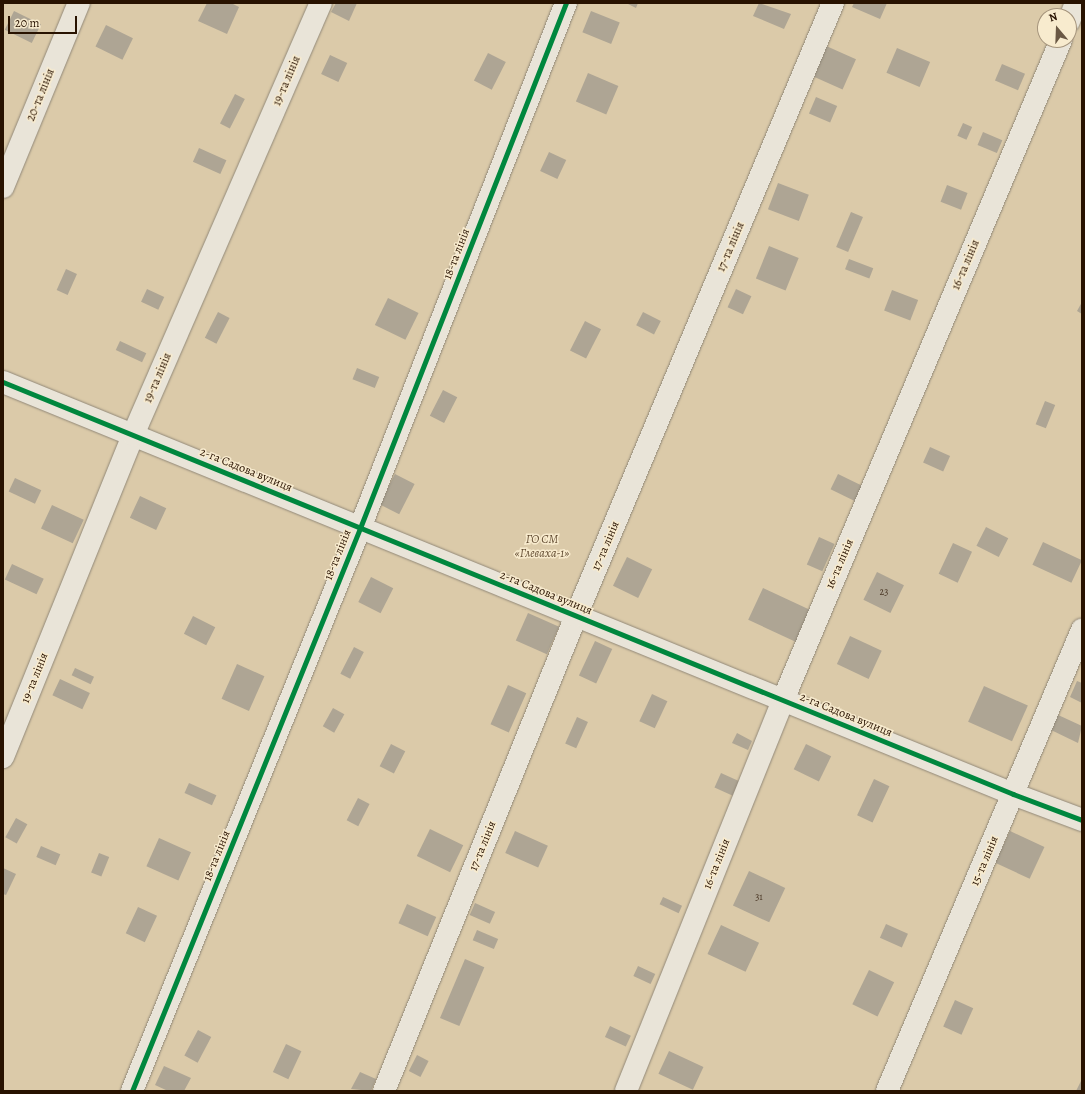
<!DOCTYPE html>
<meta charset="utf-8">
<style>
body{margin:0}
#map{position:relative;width:1085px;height:1094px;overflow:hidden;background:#e6dac2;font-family:Alegreya,serif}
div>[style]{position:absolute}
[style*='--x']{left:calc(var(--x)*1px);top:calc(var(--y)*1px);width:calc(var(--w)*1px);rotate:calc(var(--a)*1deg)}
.green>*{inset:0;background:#dbcaa9}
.building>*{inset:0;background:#aea594;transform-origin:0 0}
.roads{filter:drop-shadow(0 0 1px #918878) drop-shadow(0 0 1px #918878)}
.minor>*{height:22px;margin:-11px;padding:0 11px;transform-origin:11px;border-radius:11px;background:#e9e4d8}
.cycleway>*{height:5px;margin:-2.5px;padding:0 2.5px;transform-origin:2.5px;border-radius:2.5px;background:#00873e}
span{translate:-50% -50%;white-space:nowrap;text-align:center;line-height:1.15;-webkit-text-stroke:3px #f8ebce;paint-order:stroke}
.number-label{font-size:10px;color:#4a3725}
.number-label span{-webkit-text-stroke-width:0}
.street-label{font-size:12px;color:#281200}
.park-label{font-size:12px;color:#644e34;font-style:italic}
.frame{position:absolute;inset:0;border:4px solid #281200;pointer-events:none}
.north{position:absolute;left:1037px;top:8px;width:40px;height:40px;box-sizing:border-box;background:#f8ebce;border:1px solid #a5947c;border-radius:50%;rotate:341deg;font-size:11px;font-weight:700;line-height:16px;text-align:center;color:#281200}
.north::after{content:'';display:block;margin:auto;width:14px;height:18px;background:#6a5844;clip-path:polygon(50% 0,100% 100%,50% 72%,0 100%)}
.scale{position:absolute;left:8px;top:16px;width:69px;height:18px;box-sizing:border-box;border:2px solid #281200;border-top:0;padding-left:5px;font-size:12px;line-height:14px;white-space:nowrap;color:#281200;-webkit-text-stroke:3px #f8ebce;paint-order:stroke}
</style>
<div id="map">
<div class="green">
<div style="clip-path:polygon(evenodd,3px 3px,1082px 3px,1082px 1091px,3px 1091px,3px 3px,1045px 16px,1069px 16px,1069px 40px,1045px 40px,1045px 16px)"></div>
</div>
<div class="building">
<div style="clip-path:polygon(207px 3px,231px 3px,239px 7px,227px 34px,198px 21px)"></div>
<div style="clip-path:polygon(336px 3px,357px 3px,349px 21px,331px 12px)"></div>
<div style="clip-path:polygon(626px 3px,638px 3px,636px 8px)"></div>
<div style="clip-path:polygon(759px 3px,791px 14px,784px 29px,753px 16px)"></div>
<div style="clip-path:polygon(854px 3px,887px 3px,880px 19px,852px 7px)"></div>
<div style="left:14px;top:11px;width:30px;height:21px;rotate:26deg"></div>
<div style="left:591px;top:11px;width:31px;height:23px;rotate:22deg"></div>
<div style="left:106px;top:25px;width:30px;height:24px;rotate:26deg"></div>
<div style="left:824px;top:45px;width:35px;height:33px;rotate:24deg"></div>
<div style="left:897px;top:48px;width:36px;height:27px;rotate:23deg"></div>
<div style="left:488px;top:53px;width:20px;height:31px;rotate:27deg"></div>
<div style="left:330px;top:55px;width:19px;height:21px;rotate:25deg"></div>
<div style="left:1002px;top:64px;width:25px;height:18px;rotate:23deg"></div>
<div style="left:588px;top:73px;width:33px;height:31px;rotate:23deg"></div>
<div style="left:235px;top:94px;width:11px;height:33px;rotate:27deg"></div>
<div style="left:816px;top:97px;width:23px;height:18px;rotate:23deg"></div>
<div style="left:963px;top:123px;width:10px;height:14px;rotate:24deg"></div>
<div style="left:983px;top:132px;width:21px;height:14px;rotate:23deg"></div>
<div style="left:199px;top:148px;width:30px;height:15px;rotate:24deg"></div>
<div style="left:549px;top:152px;width:19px;height:21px;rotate:25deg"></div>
<div style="left:778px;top:183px;width:33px;height:28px;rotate:21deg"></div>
<div style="left:947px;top:185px;width:22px;height:18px;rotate:21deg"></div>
<div style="left:851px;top:212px;width:13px;height:38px;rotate:23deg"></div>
<div style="left:769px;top:246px;width:32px;height:35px;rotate:22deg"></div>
<div style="left:849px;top:259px;width:26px;height:11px;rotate:21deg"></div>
<div style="left:66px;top:269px;width:12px;height:23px;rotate:24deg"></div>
<div style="left:147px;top:289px;width:19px;height:14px;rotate:25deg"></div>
<div style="left:736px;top:289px;width:17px;height:20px;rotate:25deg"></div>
<div style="left:892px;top:290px;width:28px;height:22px;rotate:21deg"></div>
<div style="left:388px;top:298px;width:34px;height:30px;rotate:26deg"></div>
<div style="clip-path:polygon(1082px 302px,1082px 314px,1077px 311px)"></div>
<div style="left:218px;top:312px;width:13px;height:29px;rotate:27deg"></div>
<div style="left:643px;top:312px;width:20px;height:15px;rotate:27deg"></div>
<div style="left:585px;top:321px;width:18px;height:33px;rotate:27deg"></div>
<div style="left:120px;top:341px;width:29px;height:10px;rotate:25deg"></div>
<div style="left:357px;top:368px;width:24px;height:12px;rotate:22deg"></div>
<div style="left:443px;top:390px;width:16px;height:29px;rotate:27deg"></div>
<div style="left:1045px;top:401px;width:11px;height:25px;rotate:22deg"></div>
<div style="left:930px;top:447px;width:22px;height:17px;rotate:24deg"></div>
<div style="left:395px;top:474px;width:22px;height:34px;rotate:27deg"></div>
<div style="left:838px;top:474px;width:28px;height:17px;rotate:26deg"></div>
<div style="left:15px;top:478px;width:29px;height:15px;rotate:25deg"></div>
<div style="left:140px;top:496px;width:29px;height:24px;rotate:25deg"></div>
<div style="left:52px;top:505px;width:35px;height:26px;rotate:25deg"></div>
<div style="left:986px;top:527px;width:25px;height:21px;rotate:27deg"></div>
<div style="left:819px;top:537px;width:17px;height:30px;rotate:24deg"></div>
<div style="left:1043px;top:542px;width:43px;height:25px;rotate:25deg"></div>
<div style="left:953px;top:543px;width:21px;height:34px;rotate:25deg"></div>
<div style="left:627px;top:557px;width:28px;height:32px;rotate:26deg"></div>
<div style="left:12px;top:564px;width:35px;height:17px;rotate:25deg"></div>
<div style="left:877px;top:572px;width:30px;height:31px;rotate:26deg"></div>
<div style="left:371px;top:577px;width:25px;height:28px;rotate:27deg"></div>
<div style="left:763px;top:588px;width:54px;height:35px;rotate:25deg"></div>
<div style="left:528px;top:613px;width:34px;height:30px;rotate:24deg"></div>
<div style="left:193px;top:616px;width:25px;height:20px;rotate:27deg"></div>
<div style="left:850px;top:636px;width:35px;height:31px;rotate:25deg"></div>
<div style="left:595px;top:641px;width:19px;height:38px;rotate:25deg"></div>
<div style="left:354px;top:647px;width:11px;height:30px;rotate:27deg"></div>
<div style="left:237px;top:664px;width:30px;height:38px;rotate:24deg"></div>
<div style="left:75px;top:668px;width:21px;height:8px;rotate:25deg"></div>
<div style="left:60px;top:679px;width:33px;height:18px;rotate:25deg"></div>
<div style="clip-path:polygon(1077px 681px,1082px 683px,1082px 703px,1070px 697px)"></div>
<div style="left:508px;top:685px;width:20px;height:43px;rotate:24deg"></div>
<div style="left:984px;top:686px;width:48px;height:39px;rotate:24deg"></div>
<div style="left:652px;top:694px;width:17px;height:30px;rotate:25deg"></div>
<div style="left:333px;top:708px;width:13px;height:21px;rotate:29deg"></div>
<div style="clip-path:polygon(1056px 714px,1082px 726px,1078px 743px,1049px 729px)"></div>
<div style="left:577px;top:717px;width:12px;height:29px;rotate:24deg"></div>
<div style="clip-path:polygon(737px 733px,752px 741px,748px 750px,732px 743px)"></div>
<div style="left:391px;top:744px;width:16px;height:25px;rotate:27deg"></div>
<div style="left:806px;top:744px;width:28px;height:28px;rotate:26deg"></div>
<div style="left:721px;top:773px;width:20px;height:16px;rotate:24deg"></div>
<div style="left:874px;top:779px;width:17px;height:40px;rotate:25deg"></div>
<div style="left:189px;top:783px;width:30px;height:11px;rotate:24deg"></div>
<div style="left:358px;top:798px;width:13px;height:25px;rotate:27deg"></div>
<div style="left:16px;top:818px;width:13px;height:22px;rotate:29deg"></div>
<div style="left:430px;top:829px;width:37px;height:30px;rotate:26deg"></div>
<div style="left:515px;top:831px;width:36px;height:24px;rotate:24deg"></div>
<div style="left:1010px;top:831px;width:38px;height:35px;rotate:25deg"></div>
<div style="left:159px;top:838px;width:35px;height:31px;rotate:24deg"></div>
<div style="left:41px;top:846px;width:21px;height:12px;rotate:23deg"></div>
<div style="left:99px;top:853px;width:11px;height:21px;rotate:22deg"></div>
<div style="clip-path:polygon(3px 868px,16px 874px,6px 895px,3px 894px)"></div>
<div style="left:749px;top:871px;width:40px;height:38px;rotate:25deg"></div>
<div style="left:663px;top:897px;width:21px;height:8px;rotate:25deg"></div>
<div style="left:475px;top:903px;width:22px;height:13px;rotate:24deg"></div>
<div style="left:407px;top:904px;width:32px;height:21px;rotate:24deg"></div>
<div style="left:138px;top:907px;width:21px;height:29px;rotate:25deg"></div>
<div style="left:886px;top:924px;width:24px;height:15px;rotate:24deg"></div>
<div style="left:721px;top:925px;width:42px;height:32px;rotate:25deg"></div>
<div style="left:477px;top:930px;width:23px;height:11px;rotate:23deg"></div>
<div style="left:465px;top:959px;width:21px;height:64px;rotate:23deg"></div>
<div style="left:638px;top:966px;width:19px;height:11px;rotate:25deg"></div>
<div style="left:869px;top:970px;width:28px;height:38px;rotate:26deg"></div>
<div style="left:955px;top:1000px;width:20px;height:29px;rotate:24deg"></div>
<div style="left:610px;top:1026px;width:23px;height:12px;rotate:25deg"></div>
<div style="left:198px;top:1030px;width:15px;height:29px;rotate:28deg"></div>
<div style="left:286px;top:1044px;width:17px;height:31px;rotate:25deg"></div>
<div style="left:669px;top:1051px;width:38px;height:25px;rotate:25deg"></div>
<div style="left:417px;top:1055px;width:13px;height:18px;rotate:27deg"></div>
<div style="clip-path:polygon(164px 1066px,191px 1078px,184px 1091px,168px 1091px,155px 1085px)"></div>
<div style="clip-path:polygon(360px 1072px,376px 1079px,371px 1091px,351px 1089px)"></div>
<div style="clip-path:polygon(1082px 1079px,1082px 1091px,1076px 1091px)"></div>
</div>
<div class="roads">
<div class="minor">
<div style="--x:1069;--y:21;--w:19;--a:-69"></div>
<div style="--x:3;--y:187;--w:199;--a:-67.6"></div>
<div style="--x:3;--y:382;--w:1091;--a:22.19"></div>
<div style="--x:1013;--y:794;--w:74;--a:20.6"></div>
<div style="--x:3;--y:757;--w:347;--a:-68"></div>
<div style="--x:133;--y:435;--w:471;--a:-66.5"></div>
<div style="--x:132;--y:1091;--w:607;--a:-67.95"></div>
<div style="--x:360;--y:528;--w:564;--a:-68.58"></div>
<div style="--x:384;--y:1091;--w:512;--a:-67.99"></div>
<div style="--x:576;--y:616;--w:665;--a:-67.25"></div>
<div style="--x:626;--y:1091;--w:421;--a:-68.1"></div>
<div style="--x:783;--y:700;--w:716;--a:-67.16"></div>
<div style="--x:887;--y:1091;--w:501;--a:-67.07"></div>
</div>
</div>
<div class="cycleway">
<div style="--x:3;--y:382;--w:1091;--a:22.19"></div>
<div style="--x:1013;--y:794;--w:74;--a:20.6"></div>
<div style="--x:132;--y:1091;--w:607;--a:-67.95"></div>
<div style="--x:360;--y:528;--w:564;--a:-68.58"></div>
</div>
<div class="number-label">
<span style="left:884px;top:592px">23</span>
<span style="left:759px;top:897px">31</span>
</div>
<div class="street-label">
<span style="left:287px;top:81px;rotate:-67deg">19-та лінія</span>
<span style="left:41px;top:95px;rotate:-68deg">20-та лінія</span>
<span style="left:731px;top:247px;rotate:-67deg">17-та лінія</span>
<span style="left:457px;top:254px;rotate:-69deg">18-та лінія</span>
<span style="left:966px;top:265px;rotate:-67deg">16-та лінія</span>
<span style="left:158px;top:378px;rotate:-67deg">19-та лінія</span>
<span style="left:246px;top:470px;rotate:22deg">2-га Садова вулиця</span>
<span style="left:606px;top:546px;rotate:-67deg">17-та лінія</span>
<span style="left:338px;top:555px;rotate:-68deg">18-та лінія</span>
<span style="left:840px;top:564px;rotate:-67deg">16-та лінія</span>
<span style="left:546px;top:593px;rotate:22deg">2-га Садова вулиця</span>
<span style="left:35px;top:678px;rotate:-68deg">19-та лінія</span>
<span style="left:846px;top:715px;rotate:22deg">2-га Садова вулиця</span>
<span style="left:483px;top:846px;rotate:-68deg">17-та лінія</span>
<span style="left:217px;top:856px;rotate:-68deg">18-та лінія</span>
<span style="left:985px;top:861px;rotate:-67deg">15-та лінія</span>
<span style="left:717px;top:864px;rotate:-68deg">16-та лінія</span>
</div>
<div class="park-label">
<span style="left:542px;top:547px">ГО СМ<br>«Глеваха-1»</span>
</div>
<div class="frame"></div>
<div class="north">N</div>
<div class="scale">20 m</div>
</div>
